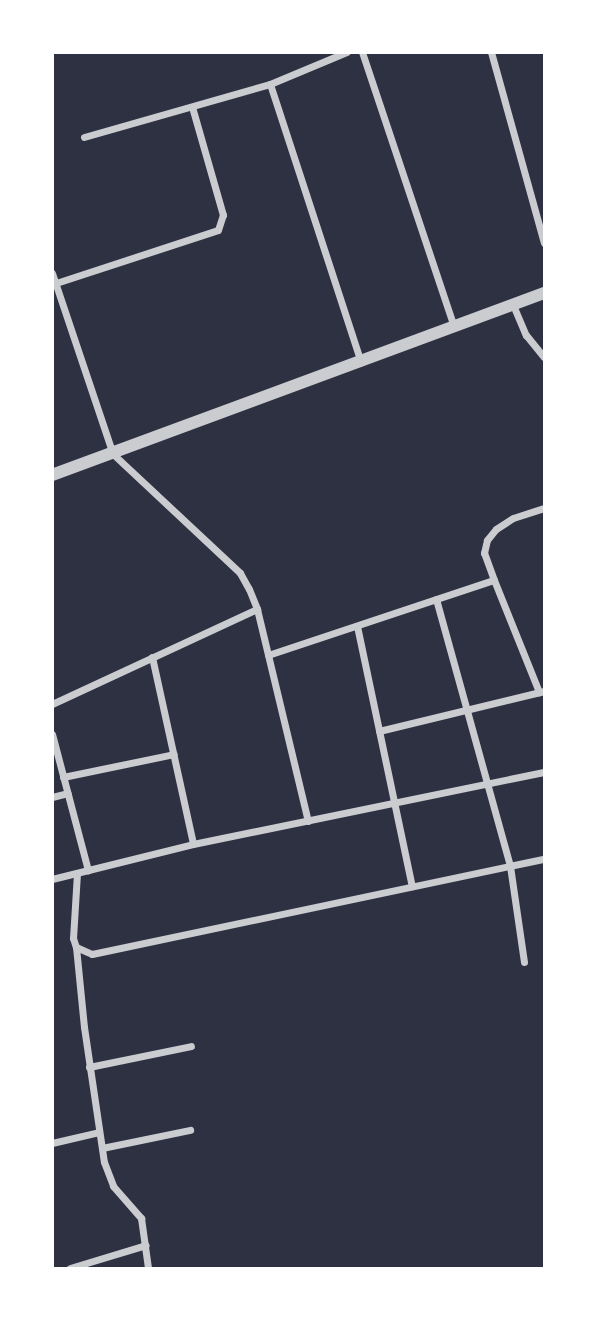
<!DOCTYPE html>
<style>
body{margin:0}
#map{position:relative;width:597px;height:1321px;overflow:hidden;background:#2d3142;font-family:Barlow,sans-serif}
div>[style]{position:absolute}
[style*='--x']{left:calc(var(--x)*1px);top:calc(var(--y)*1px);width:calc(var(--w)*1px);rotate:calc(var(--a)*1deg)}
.minor>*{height:7px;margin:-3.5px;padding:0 3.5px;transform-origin:3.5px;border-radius:3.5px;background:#caccd0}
.tertiary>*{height:12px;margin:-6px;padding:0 6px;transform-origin:6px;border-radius:6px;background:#caccd0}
span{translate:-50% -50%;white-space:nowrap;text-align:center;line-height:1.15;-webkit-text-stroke:5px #fff;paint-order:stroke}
.frame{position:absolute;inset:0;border:54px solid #fff;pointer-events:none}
</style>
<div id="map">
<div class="minor">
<div style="--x:362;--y:52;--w:290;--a:71.5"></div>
<div style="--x:491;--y:52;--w:198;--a:74.5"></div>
<div style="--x:270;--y:84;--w:293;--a:71.9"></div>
<div style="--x:84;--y:137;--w:193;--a:-15.9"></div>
<div style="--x:270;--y:84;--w:83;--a:-22.6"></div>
<div style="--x:52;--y:273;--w:191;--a:71.4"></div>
<div style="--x:113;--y:454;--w:174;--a:43.1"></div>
<div style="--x:240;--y:573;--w:18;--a:61"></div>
<div style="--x:249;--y:589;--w:22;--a:68"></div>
<div style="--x:257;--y:609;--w:218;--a:76.5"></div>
<div style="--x:56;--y:283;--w:170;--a:-18.1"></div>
<div style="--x:218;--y:230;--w:16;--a:-72"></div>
<div style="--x:223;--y:215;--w:112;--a:-106"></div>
<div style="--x:513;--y:305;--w:33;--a:67"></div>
<div style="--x:526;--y:335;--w:28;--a:51"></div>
<div style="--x:494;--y:580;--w:121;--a:68.1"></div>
<div style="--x:436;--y:599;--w:277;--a:74.5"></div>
<div style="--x:510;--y:866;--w:97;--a:81.7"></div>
<div style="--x:357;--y:626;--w:266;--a:78.1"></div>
<div style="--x:268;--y:655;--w:238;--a:-18.4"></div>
<div style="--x:494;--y:580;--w:29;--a:-110"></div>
<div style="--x:484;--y:553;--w:13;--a:-77"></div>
<div style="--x:487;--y:540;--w:14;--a:-51"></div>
<div style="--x:496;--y:529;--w:20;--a:-33"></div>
<div style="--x:513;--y:518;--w:33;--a:-18"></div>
<div style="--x:152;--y:657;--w:191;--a:77.6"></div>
<div style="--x:52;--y:704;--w:226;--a:-24.9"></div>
<div style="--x:379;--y:731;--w:170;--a:-13.6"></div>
<div style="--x:52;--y:734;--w:141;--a:75.2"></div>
<div style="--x:63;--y:777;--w:113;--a:-11.7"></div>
<div style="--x:52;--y:797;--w:16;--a:-14"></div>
<div style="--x:77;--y:873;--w:65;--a:93.5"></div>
<div style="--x:73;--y:938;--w:9;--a:72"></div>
<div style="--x:76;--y:947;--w:17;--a:24"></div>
<div style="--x:92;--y:954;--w:462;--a:-11.9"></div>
<div style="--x:52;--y:879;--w:145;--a:-13.9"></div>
<div style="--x:193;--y:844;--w:358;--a:-11.6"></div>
<div style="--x:76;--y:947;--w:80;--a:84.3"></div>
<div style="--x:84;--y:1027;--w:136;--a:81.6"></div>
<div style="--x:104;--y:1162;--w:26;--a:69"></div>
<div style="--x:113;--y:1186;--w:43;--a:48.8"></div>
<div style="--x:141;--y:1218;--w:50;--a:82"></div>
<div style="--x:89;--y:1067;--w:104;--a:-11.6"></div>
<div style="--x:52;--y:1143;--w:48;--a:-13.2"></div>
<div style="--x:102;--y:1148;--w:90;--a:-11.6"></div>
<div style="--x:70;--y:1268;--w:79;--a:-16.8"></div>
</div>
<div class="tertiary">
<div style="--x:52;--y:475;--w:525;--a:-20.3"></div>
</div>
<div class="frame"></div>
</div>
